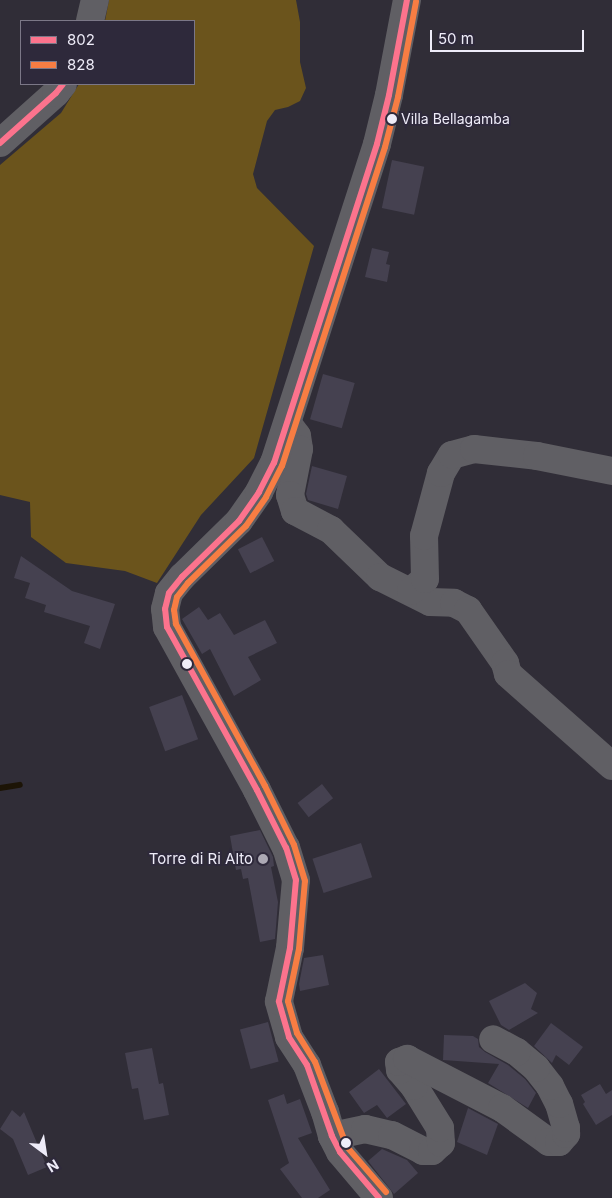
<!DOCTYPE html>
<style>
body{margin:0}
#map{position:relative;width:612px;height:1198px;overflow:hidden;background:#302d37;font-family:Inter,sans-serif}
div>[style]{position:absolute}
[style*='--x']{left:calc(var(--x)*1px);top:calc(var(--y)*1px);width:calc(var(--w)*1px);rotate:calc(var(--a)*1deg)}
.forest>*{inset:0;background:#6b541c}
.stream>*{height:6px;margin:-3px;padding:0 3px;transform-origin:3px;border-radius:3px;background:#1c1406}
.building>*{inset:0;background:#454150;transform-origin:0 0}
.minor>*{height:28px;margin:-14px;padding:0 14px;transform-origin:14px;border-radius:14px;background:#605f64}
.bus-1>*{height:6px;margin:-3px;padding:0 3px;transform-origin:3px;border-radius:3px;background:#fc738d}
.bus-2>*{height:6px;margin:-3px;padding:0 3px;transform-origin:3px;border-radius:3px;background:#f77d43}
.dots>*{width:14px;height:14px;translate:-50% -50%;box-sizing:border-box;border:2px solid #2e293b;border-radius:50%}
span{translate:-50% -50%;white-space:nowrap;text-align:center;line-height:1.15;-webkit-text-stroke:4px #2e293b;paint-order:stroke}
.bus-label{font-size:14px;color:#eeecf8}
.left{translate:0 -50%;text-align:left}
.poi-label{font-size:15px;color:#eeecf8}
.right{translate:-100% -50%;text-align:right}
.legend{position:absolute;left:20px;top:20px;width:175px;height:65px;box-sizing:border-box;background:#2e293b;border:1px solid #7b7787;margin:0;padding:6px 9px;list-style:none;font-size:15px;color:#eeecf8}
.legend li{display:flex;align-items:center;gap:10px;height:25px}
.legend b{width:25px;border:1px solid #7b7787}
.north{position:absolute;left:20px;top:1128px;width:50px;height:50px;-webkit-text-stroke:4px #2e293b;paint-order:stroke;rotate:149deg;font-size:14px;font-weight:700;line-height:20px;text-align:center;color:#eeecf8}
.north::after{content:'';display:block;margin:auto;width:18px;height:22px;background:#eeecf8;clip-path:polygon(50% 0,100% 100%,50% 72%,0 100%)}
.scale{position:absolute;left:430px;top:30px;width:154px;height:22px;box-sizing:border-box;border:2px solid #eeecf8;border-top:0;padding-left:6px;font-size:15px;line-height:18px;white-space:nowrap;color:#eeecf8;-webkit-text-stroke:4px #2e293b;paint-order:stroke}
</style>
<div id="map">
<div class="forest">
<div style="clip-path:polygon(109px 0,296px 0,300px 22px,300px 62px,306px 88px,300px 101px,288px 107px,275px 110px,267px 121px,253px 174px,257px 188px,314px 246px,254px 458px,201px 515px,157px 583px,125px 571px,66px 563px,31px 537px,30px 502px,0 495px,0 165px,61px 113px,79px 84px,194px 84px,194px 21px,105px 21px)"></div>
</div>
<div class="stream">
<div style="--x:0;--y:788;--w:20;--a:-9"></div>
</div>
<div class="building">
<div style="left:392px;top:160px;width:33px;height:49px;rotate:12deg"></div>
<div style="clip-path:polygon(372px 248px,389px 252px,386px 264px,390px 265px,387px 282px,365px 277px)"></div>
<div style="left:323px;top:374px;width:33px;height:47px;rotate:16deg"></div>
<div style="clip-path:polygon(312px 466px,347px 476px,338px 509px,308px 500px,306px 494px)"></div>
<div style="left:262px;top:537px;width:27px;height:27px;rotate:63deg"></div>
<div style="clip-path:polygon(21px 556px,72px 591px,115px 604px,100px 649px,84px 643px,90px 626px,44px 612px,46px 605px,25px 598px,30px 583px,14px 578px)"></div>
<div style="clip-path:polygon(199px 607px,208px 620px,220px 613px,234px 635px,265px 620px,277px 643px,248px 657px,261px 680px,234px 696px,210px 649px,202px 654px,182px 619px)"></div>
<div style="left:182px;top:695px;width:47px;height:35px;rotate:70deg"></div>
<div style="left:322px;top:784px;width:18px;height:31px;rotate:52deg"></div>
<div style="clip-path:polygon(260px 830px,273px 857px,274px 866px,271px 867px,278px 902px,275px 939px,260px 942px,248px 878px,243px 879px,241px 869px,236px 870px,230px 836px)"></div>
<div style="left:361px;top:843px;width:36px;height:51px;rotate:72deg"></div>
<div style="clip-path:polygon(323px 955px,329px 985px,300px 991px,299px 984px,304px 958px)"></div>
<div style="clip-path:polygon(525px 983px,537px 993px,531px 1009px,538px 1013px,509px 1030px,501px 1025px,489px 1001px)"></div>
<div style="left:268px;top:1022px;width:41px;height:29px;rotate:75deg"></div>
<div style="clip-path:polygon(551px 1023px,583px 1047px,569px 1065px,556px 1055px,552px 1063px,534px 1046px)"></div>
<div style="clip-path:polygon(444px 1035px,473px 1036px,478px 1039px,479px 1047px,485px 1052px,508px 1065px,525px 1079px,536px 1093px,528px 1108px,488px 1083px,499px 1064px,443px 1060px)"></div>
<div style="clip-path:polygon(152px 1048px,159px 1084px,163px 1083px,169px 1115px,144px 1120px,138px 1088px,132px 1089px,125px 1053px)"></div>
<div style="clip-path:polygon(379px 1069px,406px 1104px,387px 1118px,377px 1105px,364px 1113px,349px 1092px)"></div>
<div style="clip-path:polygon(600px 1084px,606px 1094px,612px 1090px,612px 1115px,596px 1125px,583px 1104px,585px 1102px,581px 1095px)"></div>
<div style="clip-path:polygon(284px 1094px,287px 1104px,300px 1099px,312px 1133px,298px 1138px,330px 1190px,318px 1198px,302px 1198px,280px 1169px,289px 1163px,268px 1100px)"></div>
<div style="clip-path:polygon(468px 1108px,498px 1124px,487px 1155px,457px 1142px)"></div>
<div style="clip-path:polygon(12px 1110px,20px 1117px,24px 1112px,47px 1167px,28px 1175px,13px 1139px,0 1129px)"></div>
<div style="clip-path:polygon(382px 1149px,407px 1160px,418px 1173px,394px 1194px,368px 1161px)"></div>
</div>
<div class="minor">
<div style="--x:90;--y:21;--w:22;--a:-77"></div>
<div style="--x:0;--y:143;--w:75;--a:-41.8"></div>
<div style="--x:56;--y:93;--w:11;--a:-52"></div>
<div style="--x:288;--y:424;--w:15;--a:53"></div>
<div style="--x:297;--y:436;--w:13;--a:81"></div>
<div style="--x:299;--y:449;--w:47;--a:101.1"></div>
<div style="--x:290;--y:495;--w:17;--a:73"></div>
<div style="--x:295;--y:511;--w:41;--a:27.8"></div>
<div style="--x:331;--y:530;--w:68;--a:43.8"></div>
<div style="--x:380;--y:577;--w:56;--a:26.6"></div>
<div style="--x:430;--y:602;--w:24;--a:2"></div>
<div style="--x:454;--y:603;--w:16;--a:27"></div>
<div style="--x:468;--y:610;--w:65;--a:55.1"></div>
<div style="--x:505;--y:663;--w:11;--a:75"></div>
<div style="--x:508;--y:674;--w:139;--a:41.5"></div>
<div style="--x:411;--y:591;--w:18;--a:-41"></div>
<div style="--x:425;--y:579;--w:43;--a:-91.3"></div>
<div style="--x:424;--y:536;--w:65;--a:-74.9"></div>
<div style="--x:441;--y:473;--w:21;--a:-59"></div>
<div style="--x:452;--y:455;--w:23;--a:-15"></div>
<div style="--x:474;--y:449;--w:63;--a:6.3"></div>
<div style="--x:537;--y:456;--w:76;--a:11.3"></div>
<div style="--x:332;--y:1136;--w:34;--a:-12"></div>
<div style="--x:365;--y:1129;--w:28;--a:13"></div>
<div style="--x:392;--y:1135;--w:35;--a:27"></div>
<div style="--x:423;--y:1151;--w:9;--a:0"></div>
<div style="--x:432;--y:1151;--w:12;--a:-42"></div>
<div style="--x:441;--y:1143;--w:15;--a:-94"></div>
<div style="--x:440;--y:1128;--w:49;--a:-121.8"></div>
<div style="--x:414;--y:1086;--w:21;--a:-131"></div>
<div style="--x:400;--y:1070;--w:8;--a:-97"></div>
<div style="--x:399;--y:1062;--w:9;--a:-21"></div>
<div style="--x:407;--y:1059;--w:107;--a:27.3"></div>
<div style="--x:502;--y:1108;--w:58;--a:35.9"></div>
<div style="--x:549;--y:1142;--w:10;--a:0"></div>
<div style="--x:559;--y:1142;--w:11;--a:-49"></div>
<div style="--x:566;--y:1134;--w:6;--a:-90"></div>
<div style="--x:566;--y:1128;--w:25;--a:-106"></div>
<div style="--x:559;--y:1104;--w:20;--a:-117"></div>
<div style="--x:550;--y:1086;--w:23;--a:-128"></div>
<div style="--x:536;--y:1068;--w:25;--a:-140"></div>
<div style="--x:517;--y:1052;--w:27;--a:-152"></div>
<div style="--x:379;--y:1198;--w:60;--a:-130.3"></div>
<div style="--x:340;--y:1152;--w:18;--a:-117"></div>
<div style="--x:332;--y:1136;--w:25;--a:-106"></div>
<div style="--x:325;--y:1112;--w:50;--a:-111"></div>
<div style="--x:307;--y:1065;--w:33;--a:-123"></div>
<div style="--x:289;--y:1037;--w:37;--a:-106"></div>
<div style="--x:279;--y:1001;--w:54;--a:-78.3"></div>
<div style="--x:290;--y:948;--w:68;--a:-85"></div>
<div style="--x:296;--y:880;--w:34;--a:-107"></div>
<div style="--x:286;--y:848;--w:65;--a:-116.6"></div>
<div style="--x:257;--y:790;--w:186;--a:-118.9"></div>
<div style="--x:167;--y:627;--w:18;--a:-96"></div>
<div style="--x:165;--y:609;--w:16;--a:-76"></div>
<div style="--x:169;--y:593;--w:21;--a:-51"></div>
<div style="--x:182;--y:577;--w:80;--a:-44.5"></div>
<div style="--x:239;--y:521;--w:35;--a:-55"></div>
<div style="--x:259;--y:492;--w:33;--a:-63"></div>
<div style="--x:274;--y:463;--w:335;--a:-72.1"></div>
<div style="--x:377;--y:144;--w:50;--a:-76.2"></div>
<div style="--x:389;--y:95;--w:97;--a:-79.3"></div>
</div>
<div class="bus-1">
<div style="--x:0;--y:143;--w:75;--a:-41.8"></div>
<div style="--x:56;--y:93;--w:11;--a:-52"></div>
<div style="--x:379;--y:1198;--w:60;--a:-130.3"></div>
<div style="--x:340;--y:1152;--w:18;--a:-117"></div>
<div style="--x:332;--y:1136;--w:75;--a:-109.4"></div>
<div style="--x:307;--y:1065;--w:33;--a:-123"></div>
<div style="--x:289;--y:1037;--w:37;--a:-106"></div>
<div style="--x:279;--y:1001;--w:54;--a:-78.3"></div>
<div style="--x:290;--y:948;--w:68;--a:-85"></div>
<div style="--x:296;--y:880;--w:34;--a:-107"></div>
<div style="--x:286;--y:848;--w:65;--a:-116.6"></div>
<div style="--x:257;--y:790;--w:186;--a:-118.9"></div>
<div style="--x:167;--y:627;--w:18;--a:-96"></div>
<div style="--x:165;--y:609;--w:16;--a:-76"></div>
<div style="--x:169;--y:593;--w:21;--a:-51"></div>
<div style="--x:182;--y:577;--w:80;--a:-44.5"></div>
<div style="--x:239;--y:521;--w:35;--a:-55"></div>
<div style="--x:259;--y:492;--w:33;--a:-63"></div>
<div style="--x:274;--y:463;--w:335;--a:-72.1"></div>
<div style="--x:377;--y:144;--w:50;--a:-76.2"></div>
<div style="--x:389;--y:95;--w:97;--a:-79.3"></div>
</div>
<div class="bus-2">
<div style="--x:386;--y:1192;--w:60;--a:-130.9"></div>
<div style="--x:347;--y:1147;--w:91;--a:-110.6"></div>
<div style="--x:315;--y:1062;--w:34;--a:-122"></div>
<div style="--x:297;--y:1033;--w:33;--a:-106"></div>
<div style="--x:288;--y:1001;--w:53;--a:-78.1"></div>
<div style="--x:299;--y:949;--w:68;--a:-85"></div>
<div style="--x:305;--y:881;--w:38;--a:-107"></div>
<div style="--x:294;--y:845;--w:66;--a:-116.2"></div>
<div style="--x:265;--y:786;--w:185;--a:-118.8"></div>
<div style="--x:176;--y:624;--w:14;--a:-98"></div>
<div style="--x:174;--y:610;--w:13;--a:-77"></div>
<div style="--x:177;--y:597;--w:18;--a:-52"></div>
<div style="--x:188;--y:583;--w:81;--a:-44.5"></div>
<div style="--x:246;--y:526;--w:35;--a:-55"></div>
<div style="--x:266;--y:497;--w:35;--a:-63"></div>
<div style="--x:282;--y:466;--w:335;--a:-72.1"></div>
<div style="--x:385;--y:147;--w:52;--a:-75.4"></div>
<div style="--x:398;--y:97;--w:97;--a:-79.3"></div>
</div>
<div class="dots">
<div style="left:392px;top:119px;background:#eeecf8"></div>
<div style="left:187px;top:664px;background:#eeecf8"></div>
<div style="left:263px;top:859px;background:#aca9b4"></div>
<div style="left:346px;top:1143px;background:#eeecf8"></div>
</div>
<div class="bus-label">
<span class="left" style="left:401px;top:119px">Villa Bellagamba</span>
</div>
<div class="poi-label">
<span class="right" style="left:253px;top:859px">Torre di Ri Alto</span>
</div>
<ul class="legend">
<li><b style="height:6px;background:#fc738d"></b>802</li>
<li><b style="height:6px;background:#f77d43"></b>828</li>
</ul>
<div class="north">N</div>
<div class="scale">50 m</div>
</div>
